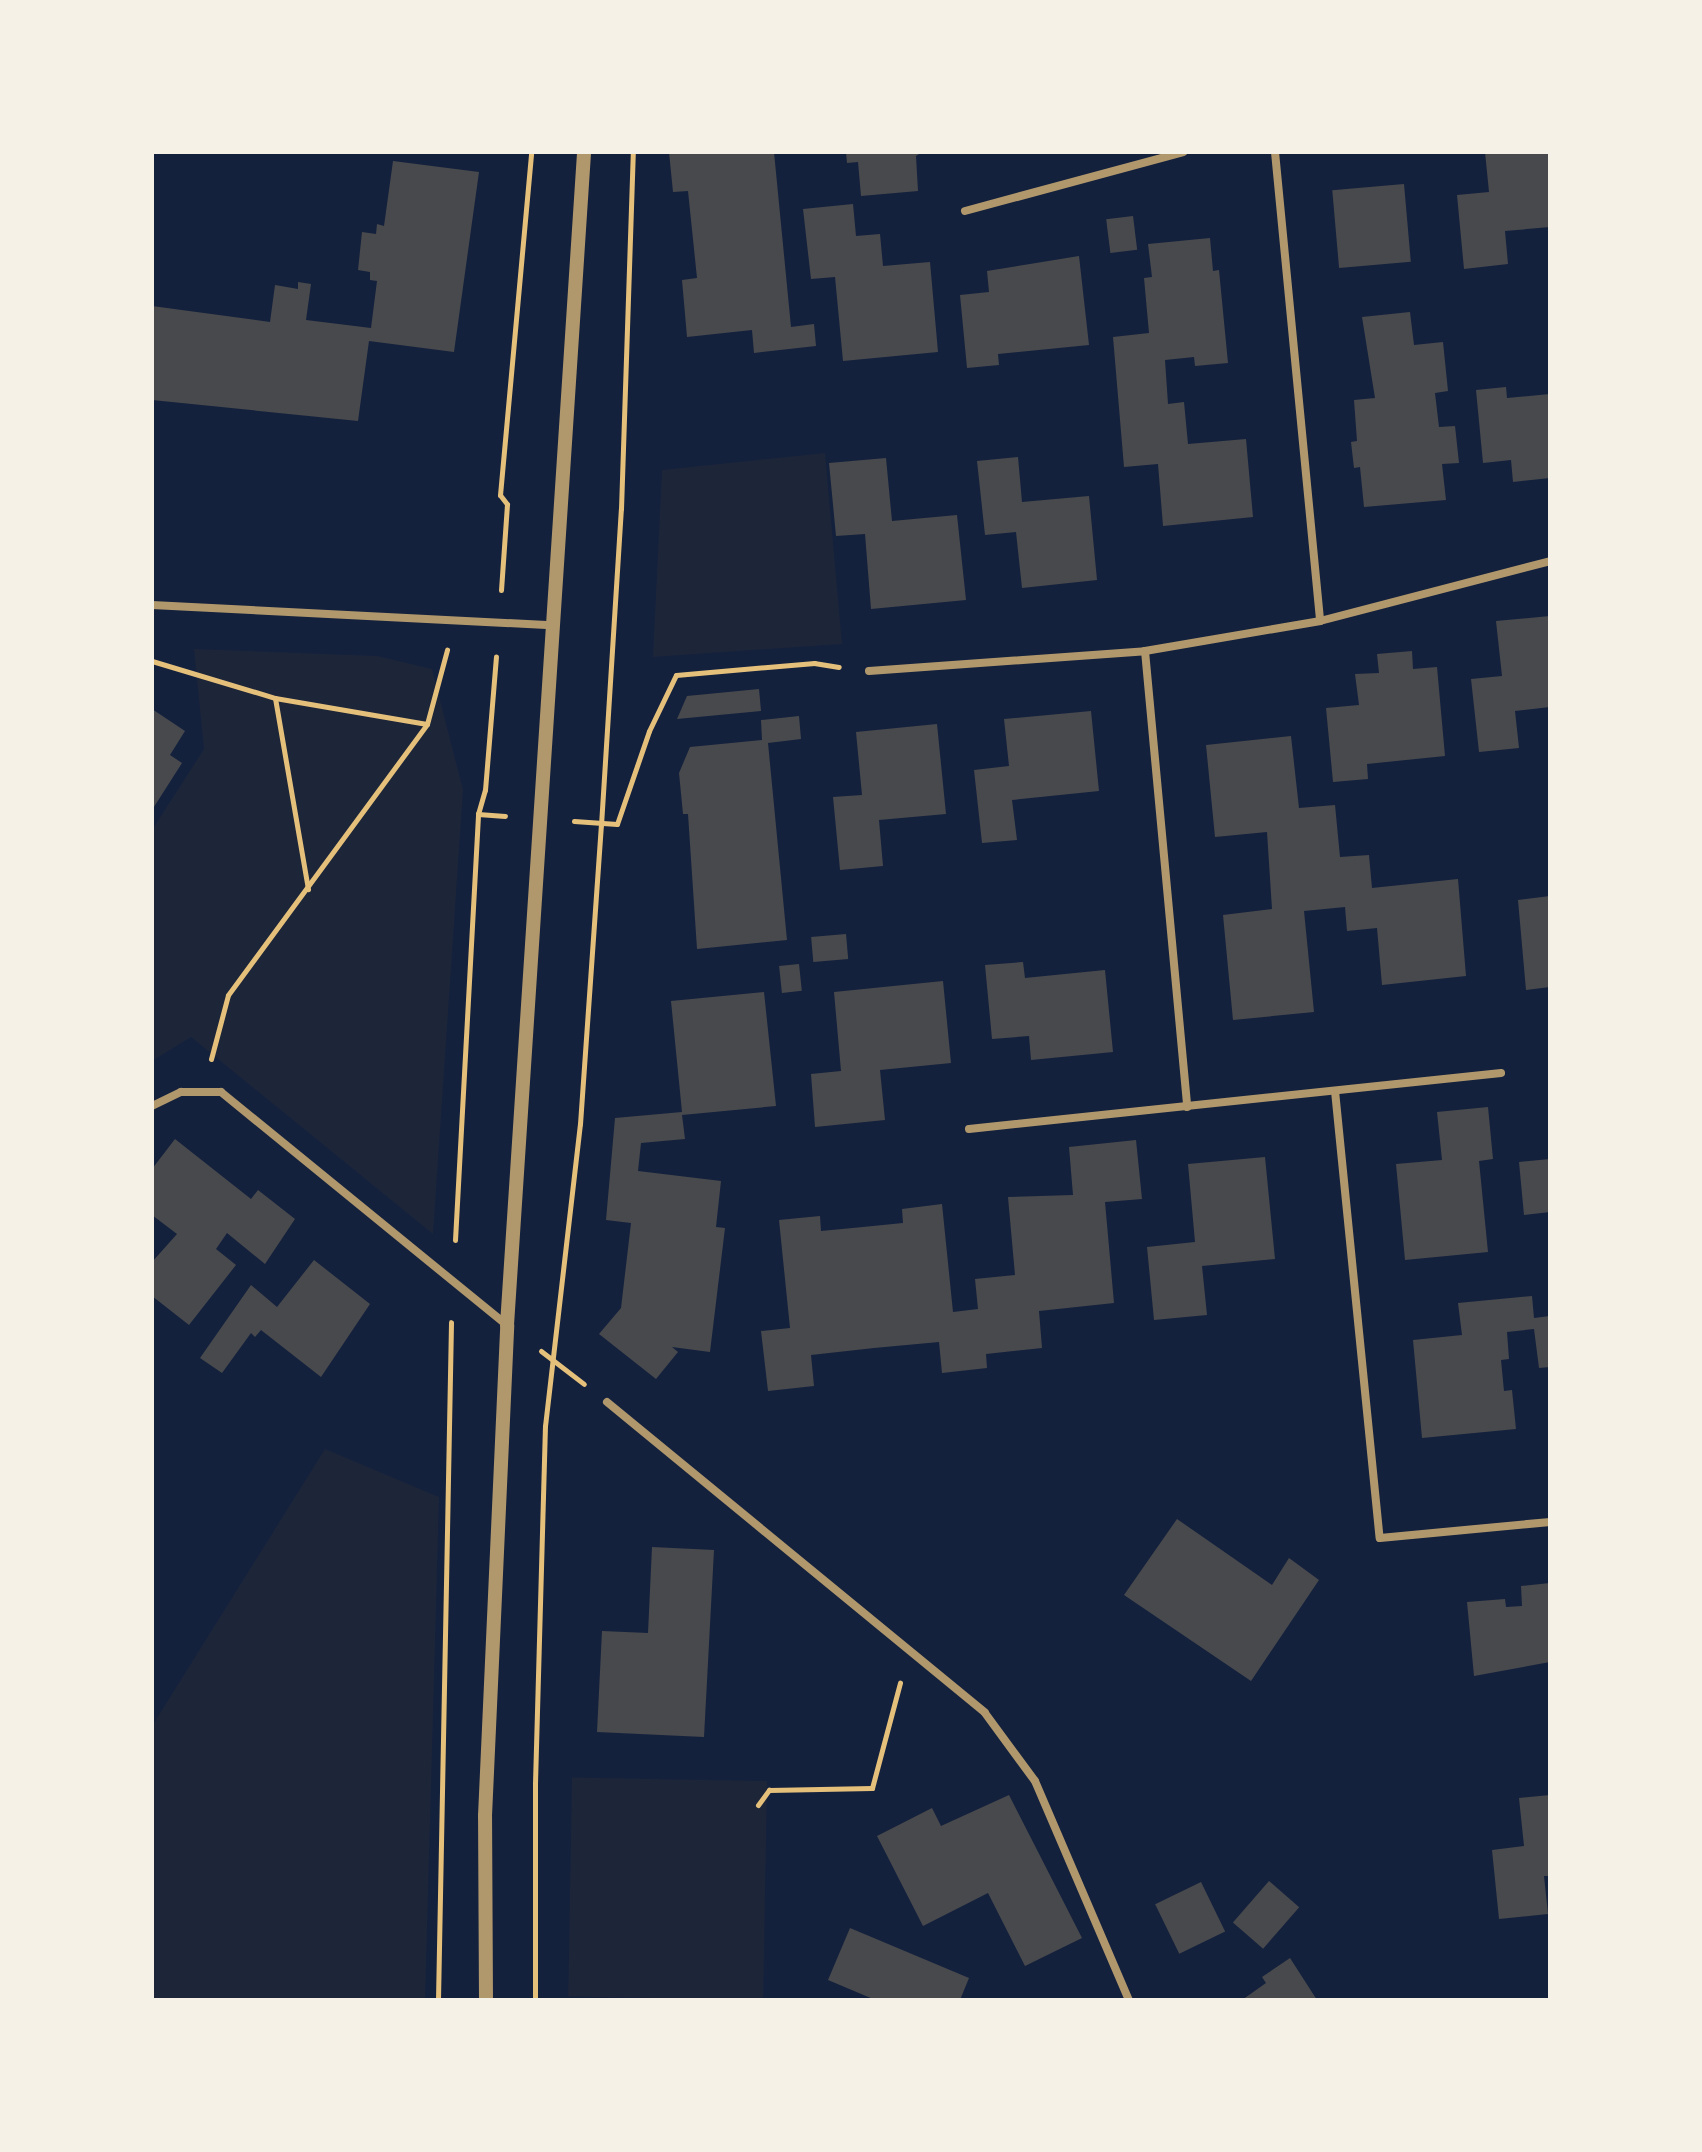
<!DOCTYPE html>
<style>
body{margin:0}
#map{position:relative;width:1702px;height:2152px;overflow:hidden;background:#14213d;font-family:Figtree,sans-serif}
div>[style]{position:absolute}
[style*='--x']{left:calc(var(--x)*1px);top:calc(var(--y)*1px);width:calc(var(--w)*1px);rotate:calc(var(--a)*1deg)}
.green>*{inset:0;background:#1d2539;transform-origin:0 0}
.building>*{inset:0;background:#48494c;transform-origin:0 0}
.path>*{height:5px;margin:-2.5px;padding:0 2.5px;transform-origin:2.5px;border-radius:2.5px;background:#e5c07b}
.minor>*{height:8px;margin:-4px;padding:0 4px;transform-origin:4px;border-radius:4px;background:#b1986c}
.tertiary>*{height:14px;margin:-7px;padding:0 7px;transform-origin:7px;border-radius:7px;background:#b1986c}
span{translate:-50% -50%;white-space:nowrap;text-align:center;line-height:1.15;-webkit-text-stroke:7px #f6f1e7;paint-order:stroke}
.frame{position:absolute;inset:0;border:154px solid #f6f1e7;pointer-events:none}
</style>
<div id="map">
<div class="green">
<div style="clip-path:polygon(825px 453px,842px 644px,653px 657px,662px 470px)"></div>
<div style="clip-path:polygon(194px 649px,377px 656px,432px 669px,463px 790px,433px 1234px,191px 1037px,152px 1061px,152px 830px,204px 749px)"></div>
<div style="clip-path:polygon(325px 1449px,439px 1497px,425px 2000px,152px 2000px,152px 1726px)"></div>
<div style="left:767px;top:1781px;width:219px;height:195px;rotate:91deg"></div>
</div>
<div class="building">
<div style="clip-path:polygon(669px 152px,774px 152px,791px 327px,814px 324px,816px 346px,754px 353px,752px 330px,687px 337px,682px 280px,697px 278px,688px 191px,673px 192px)"></div>
<div style="clip-path:polygon(846px 152px,922px 152px,916px 156px,918px 191px,861px 196px,858px 162px,847px 163px)"></div>
<div style="clip-path:polygon(1485px 152px,1550px 152px,1550px 227px,1505px 231px,1508px 264px,1464px 269px,1457px 195px,1489px 192px)"></div>
<div style="clip-path:polygon(393px 161px,479px 172px,454px 352px,369px 341px,358px 421px,152px 400px,152px 306px,270px 322px,275px 285px,298px 289px,298px 282px,311px 284px,306px 320px,371px 328px,377px 281px,370px 280px,370px 272px,358px 270px,362px 232px,376px 234px,377px 224px,384px 226px)"></div>
<div style="left:1404px;top:184px;width:78px;height:72px;rotate:85deg"></div>
<div style="clip-path:polygon(853px 204px,856px 236px,880px 234px,883px 266px,930px 262px,938px 352px,843px 361px,835px 277px,811px 279px,803px 209px)"></div>
<div style="left:1133px;top:216px;width:34px;height:27px;rotate:83deg"></div>
<div style="clip-path:polygon(1210px 238px,1213px 271px,1219px 270px,1228px 363px,1195px 366px,1194px 357px,1165px 360px,1168px 404px,1184px 402px,1188px 444px,1246px 439px,1253px 517px,1163px 526px,1158px 464px,1124px 467px,1113px 337px,1149px 333px,1144px 278px,1152px 277px,1148px 244px)"></div>
<div style="clip-path:polygon(1079px 256px,1089px 345px,998px 354px,999px 365px,967px 368px,960px 295px,989px 292px,987px 271px)"></div>
<div style="clip-path:polygon(1410px 312px,1414px 345px,1443px 342px,1448px 391px,1435px 393px,1439px 427px,1455px 426px,1459px 463px,1442px 464px,1446px 500px,1364px 507px,1360px 467px,1354px 468px,1351px 442px,1357px 441px,1354px 400px,1375px 398px,1362px 317px)"></div>
<div style="clip-path:polygon(1506px 387px,1507px 398px,1550px 394px,1550px 478px,1513px 482px,1511px 460px,1483px 463px,1476px 390px)"></div>
<div style="clip-path:polygon(1018px 457px,1022px 502px,1089px 496px,1097px 580px,1022px 588px,1016px 532px,985px 535px,977px 461px)"></div>
<div style="clip-path:polygon(886px 458px,892px 521px,957px 515px,966px 600px,871px 609px,865px 534px,836px 536px,829px 463px)"></div>
<div style="clip-path:polygon(1550px 616px,1550px 707px,1515px 711px,1519px 748px,1479px 752px,1471px 679px,1502px 676px,1496px 621px)"></div>
<div style="clip-path:polygon(1412px 651px,1413px 669px,1437px 667px,1445px 756px,1367px 764px,1368px 779px,1333px 782px,1326px 708px,1359px 705px,1355px 674px,1379px 673px,1377px 654px)"></div>
<div style="clip-path:polygon(759px 689px,761px 711px,677px 719px,687px 696px)"></div>
<div style="clip-path:polygon(152px 709px,185px 731px,170px 755px,182px 763px,152px 810px)"></div>
<div style="clip-path:polygon(1091px 711px,1099px 791px,1012px 800px,1017px 840px,982px 843px,974px 770px,1009px 766px,1004px 719px)"></div>
<div style="clip-path:polygon(799px 716px,801px 739px,768px 743px,787px 940px,697px 949px,688px 814px,683px 814px,679px 773px,690px 747px,762px 740px,761px 720px)"></div>
<div style="clip-path:polygon(937px 724px,946px 814px,879px 820px,883px 866px,840px 870px,833px 797px,862px 795px,856px 732px)"></div>
<div style="clip-path:polygon(1291px 736px,1299px 808px,1335px 805px,1340px 857px,1369px 855px,1372px 888px,1458px 879px,1466px 976px,1382px 985px,1377px 928px,1347px 931px,1345px 907px,1304px 911px,1314px 1012px,1233px 1020px,1223px 915px,1272px 909px,1267px 832px,1215px 837px,1206px 745px)"></div>
<div style="clip-path:polygon(1550px 896px,1550px 987px,1526px 990px,1518px 900px)"></div>
<div style="left:846px;top:934px;width:25px;height:35px;rotate:85deg"></div>
<div style="clip-path:polygon(1023px 962px,1025px 978px,1105px 970px,1113px 1052px,1031px 1060px,1029px 1036px,992px 1039px,985px 965px)"></div>
<div style="left:799px;top:964px;width:27px;height:20px;rotate:84deg"></div>
<div style="clip-path:polygon(943px 981px,951px 1063px,880px 1070px,885px 1120px,815px 1127px,811px 1074px,841px 1071px,834px 992px)"></div>
<div style="clip-path:polygon(764px 992px,776px 1106px,682px 1115px,685px 1139px,641px 1143px,638px 1171px,721px 1181px,716px 1227px,725px 1228px,710px 1352px,672px 1347px,678px 1352px,656px 1379px,599px 1334px,621px 1308px,631px 1223px,606px 1220px,615px 1118px,682px 1112px,671px 1001px)"></div>
<div style="clip-path:polygon(1488px 1107px,1493px 1159px,1479px 1161px,1488px 1252px,1405px 1260px,1396px 1164px,1442px 1160px,1437px 1112px)"></div>
<div style="clip-path:polygon(175px 1139px,251px 1199px,258px 1190px,295px 1219px,265px 1264px,227px 1233px,216px 1249px,236px 1265px,189px 1325px,152px 1296px,152px 1262px,177px 1234px,152px 1215px,152px 1169px)"></div>
<div style="clip-path:polygon(1136px 1140px,1142px 1199px,1105px 1202px,1114px 1303px,1039px 1311px,1042px 1348px,986px 1354px,987px 1368px,942px 1373px,939px 1342px,874px 1348px,811px 1355px,814px 1386px,768px 1391px,761px 1331px,790px 1328px,779px 1220px,820px 1216px,821px 1231px,863px 1227px,903px 1223px,902px 1209px,942px 1204px,953px 1312px,978px 1309px,975px 1279px,1015px 1275px,1008px 1197px,1073px 1195px,1069px 1147px)"></div>
<div style="clip-path:polygon(1265px 1157px,1275px 1259px,1202px 1266px,1207px 1315px,1154px 1320px,1147px 1247px,1195px 1242px,1188px 1164px)"></div>
<div style="clip-path:polygon(1550px 1159px,1550px 1212px,1524px 1215px,1519px 1162px)"></div>
<div style="clip-path:polygon(314px 1260px,370px 1304px,321px 1377px,261px 1330px,255px 1337px,251px 1333px,222px 1373px,200px 1358px,251px 1285px,277px 1307px)"></div>
<div style="clip-path:polygon(1532px 1296px,1534px 1318px,1550px 1316px,1550px 1367px,1539px 1368px,1534px 1329px,1507px 1332px,1509px 1359px,1501px 1360px,1504px 1391px,1512px 1390px,1516px 1429px,1422px 1438px,1413px 1340px,1462px 1335px,1458px 1303px)"></div>
<div style="clip-path:polygon(1177px 1519px,1272px 1585px,1289px 1558px,1319px 1580px,1251px 1681px,1124px 1595px)"></div>
<div style="clip-path:polygon(652px 1547px,714px 1550px,704px 1737px,597px 1732px,602px 1631px,648px 1633px)"></div>
<div style="clip-path:polygon(1550px 1583px,1550px 1662px,1474px 1676px,1467px 1602px,1505px 1599px,1506px 1607px,1522px 1606px,1521px 1586px)"></div>
<div style="clip-path:polygon(1009px 1795px,1082px 1938px,1025px 1966px,988px 1893px,923px 1926px,877px 1836px,932px 1808px,941px 1826px)"></div>
<div style="clip-path:polygon(1550px 1795px,1550px 1876px,1544px 1876px,1548px 1914px,1499px 1919px,1492px 1850px,1524px 1846px,1519px 1798px)"></div>
<div style="left:1269px;top:1881px;width:40px;height:55px;rotate:41deg"></div>
<div style="left:1201px;top:1882px;width:55px;height:51px;rotate:64deg"></div>
<div style="clip-path:polygon(850px 1928px,969px 1978px,960px 2000px,873px 1999px,828px 1980px)"></div>
<div style="clip-path:polygon(1290px 1958px,1317px 2000px,1242px 2000px,1266px 1983px,1262px 1977px)"></div>
</div>
<div class="path">
<div style="--x:501;--y:590;--w:86;--a:-86"></div>
<div style="--x:507;--y:504;--w:11;--a:-128"></div>
<div style="--x:500;--y:495;--w:344;--a:-84.8"></div>
<div style="--x:152;--y:661;--w:128;--a:16.7"></div>
<div style="--x:275;--y:698;--w:154;--a:9.7"></div>
<div style="--x:427;--y:724;--w:77;--a:-74.9"></div>
<div style="--x:275;--y:698;--w:194;--a:80.2"></div>
<div style="--x:478;--y:814;--w:27;--a:4"></div>
<div style="--x:574;--y:821;--w:43;--a:4"></div>
<div style="--x:617;--y:824;--w:98;--a:-71"></div>
<div style="--x:649;--y:731;--w:62;--a:-64.3"></div>
<div style="--x:676;--y:675;--w:139;--a:-5"></div>
<div style="--x:814;--y:663;--w:25;--a:9"></div>
<div style="--x:211;--y:1059;--w:66;--a:-75.1"></div>
<div style="--x:228;--y:995;--w:336;--a:-53.7"></div>
<div style="--x:455;--y:1240;--w:427;--a:-86.9"></div>
<div style="--x:478;--y:814;--w:25;--a:-74"></div>
<div style="--x:485;--y:790;--w:134;--a:-85.3"></div>
<div style="--x:541;--y:1351;--w:54;--a:37.5"></div>
<div style="--x:758;--y:1805;--w:19;--a:-54"></div>
<div style="--x:769;--y:1790;--w:103;--a:-1.1"></div>
<div style="--x:872;--y:1788;--w:109;--a:-75.1"></div>
<div style="--x:438;--y:2000;--w:678;--a:-88.9"></div>
<div style="--x:535;--y:2000;--w:217;--a:-90"></div>
<div style="--x:535;--y:1783;--w:357;--a:-88.4"></div>
<div style="--x:545;--y:1426;--w:304;--a:-83.4"></div>
<div style="--x:580;--y:1124;--w:300;--a:-86"></div>
<div style="--x:601;--y:825;--w:317;--a:-86.4"></div>
<div style="--x:621;--y:509;--w:357;--a:-88.1"></div>
</div>
<div class="minor">
<div style="--x:1275;--y:152;--w:471;--a:84.5"></div>
<div style="--x:965;--y:211;--w:226;--a:-15.1"></div>
<div style="--x:152;--y:605;--w:400;--a:2.9"></div>
<div style="--x:1145;--y:651;--w:458;--a:84.7"></div>
<div style="--x:869;--y:671;--w:277;--a:-4.1"></div>
<div style="--x:1145;--y:651;--w:178;--a:-9.7"></div>
<div style="--x:1320;--y:621;--w:238;--a:-14.6"></div>
<div style="--x:1335;--y:1091;--w:449;--a:84.3"></div>
<div style="--x:1380;--y:1538;--w:171;--a:-5.4"></div>
<div style="--x:152;--y:1106;--w:32;--a:-26"></div>
<div style="--x:181;--y:1092;--w:40;--a:0"></div>
<div style="--x:221;--y:1092;--w:369;--a:39.2"></div>
<div style="--x:969;--y:1129;--w:535;--a:-6.01"></div>
<div style="--x:607;--y:1402;--w:489;--a:39.4"></div>
<div style="--x:985;--y:1713;--w:84;--a:53.7"></div>
<div style="--x:1035;--y:1781;--w:238;--a:66.8"></div>
</div>
<div class="tertiary">
<div style="--x:486;--y:2000;--w:184;--a:-90.3"></div>
<div style="--x:485;--y:1816;--w:491;--a:-87.4"></div>
<div style="--x:507;--y:1325;--w:1176;--a:-86.24"></div>
</div>
<div class="frame"></div>
</div>
